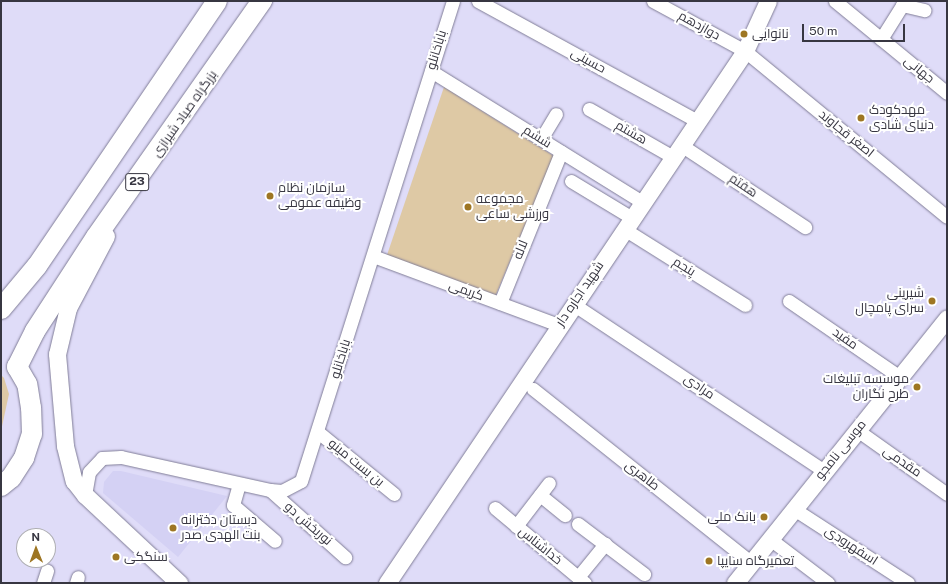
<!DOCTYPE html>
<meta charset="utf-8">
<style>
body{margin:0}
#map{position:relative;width:948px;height:584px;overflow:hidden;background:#dfdcf8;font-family:"Public Sans",Cairo,sans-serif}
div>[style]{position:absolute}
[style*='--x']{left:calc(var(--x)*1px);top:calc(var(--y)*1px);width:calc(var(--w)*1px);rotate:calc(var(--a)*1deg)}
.built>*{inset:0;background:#d4d1f4}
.green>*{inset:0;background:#dec9a5}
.roads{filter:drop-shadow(0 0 1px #807d97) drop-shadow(0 0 1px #807d97)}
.minor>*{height:13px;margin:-6.5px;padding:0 6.5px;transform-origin:6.5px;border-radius:6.5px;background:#fff}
.major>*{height:17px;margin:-8.5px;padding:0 8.5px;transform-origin:8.5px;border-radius:8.5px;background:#fff}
.highway>*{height:20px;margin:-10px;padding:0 10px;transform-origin:10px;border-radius:10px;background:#fff}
.dots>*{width:11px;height:11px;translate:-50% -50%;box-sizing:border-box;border:2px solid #fff;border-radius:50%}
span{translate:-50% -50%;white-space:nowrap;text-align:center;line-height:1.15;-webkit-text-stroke:4px #fff;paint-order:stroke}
.shield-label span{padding:1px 3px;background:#fff;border:1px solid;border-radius:3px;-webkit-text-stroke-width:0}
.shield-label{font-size:12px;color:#373641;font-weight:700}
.street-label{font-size:13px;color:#373641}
.poi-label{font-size:13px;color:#373641}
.left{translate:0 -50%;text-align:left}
.right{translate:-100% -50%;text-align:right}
.frame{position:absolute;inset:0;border:2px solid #373641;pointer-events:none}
.north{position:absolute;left:16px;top:528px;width:40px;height:40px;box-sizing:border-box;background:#fff;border:1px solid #afafb3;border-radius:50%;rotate:359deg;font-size:11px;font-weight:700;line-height:16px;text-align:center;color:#373641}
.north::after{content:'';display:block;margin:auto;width:14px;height:18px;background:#9e7623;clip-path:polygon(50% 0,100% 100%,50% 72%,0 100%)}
.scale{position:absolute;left:802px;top:24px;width:103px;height:18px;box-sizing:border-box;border:2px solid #373641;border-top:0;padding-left:5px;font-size:12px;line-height:14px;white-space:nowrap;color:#373641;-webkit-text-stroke:3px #fff;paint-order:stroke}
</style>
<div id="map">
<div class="built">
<div style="clip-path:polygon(113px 471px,121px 471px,227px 496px,178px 557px,103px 493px,104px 482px)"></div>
</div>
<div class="green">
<div style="clip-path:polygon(444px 87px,554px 156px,495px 297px,386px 258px)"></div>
<div style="clip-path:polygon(1px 375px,4px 378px,9px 394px,1px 431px)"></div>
</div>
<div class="roads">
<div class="minor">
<div style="--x:478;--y:1;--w:250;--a:28.7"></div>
<div style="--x:653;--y:1;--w:105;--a:28.5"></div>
<div style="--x:745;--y:51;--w:261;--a:39.4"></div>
<div style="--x:835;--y:1;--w:145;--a:39.4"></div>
<div style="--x:881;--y:39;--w:40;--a:-58"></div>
<div style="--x:902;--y:5;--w:23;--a:13"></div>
<div style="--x:431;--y:71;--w:248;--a:31.8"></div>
<div style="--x:589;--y:109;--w:97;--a:29.7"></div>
<div style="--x:541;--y:139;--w:29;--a:-59"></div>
<div style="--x:681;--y:145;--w:149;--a:33.5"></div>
<div style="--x:571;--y:181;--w:71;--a:31.2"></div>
<div style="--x:624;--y:229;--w:143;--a:32.1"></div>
<div style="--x:373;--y:256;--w:198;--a:20.4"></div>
<div style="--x:789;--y:301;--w:135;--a:34.4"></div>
<div style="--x:500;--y:303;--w:163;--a:-68"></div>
<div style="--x:573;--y:304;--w:301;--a:33.6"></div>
<div style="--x:533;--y:389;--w:280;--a:38.5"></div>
<div style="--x:857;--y:430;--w:110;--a:35.4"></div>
<div style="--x:318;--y:432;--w:98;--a:39.2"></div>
<div style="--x:239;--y:484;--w:22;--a:106"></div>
<div style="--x:233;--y:505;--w:55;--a:40.6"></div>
<div style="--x:270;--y:490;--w:101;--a:41.8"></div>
<div style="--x:85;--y:495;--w:23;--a:-80"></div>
<div style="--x:89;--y:472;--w:19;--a:-47"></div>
<div style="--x:102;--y:458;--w:19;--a:-3"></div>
<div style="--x:121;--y:457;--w:153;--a:12.5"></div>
<div style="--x:270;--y:490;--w:12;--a:5"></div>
<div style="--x:282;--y:491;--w:21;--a:-28"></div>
<div style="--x:301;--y:481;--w:503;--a:-72.43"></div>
<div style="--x:540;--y:495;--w:32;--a:39"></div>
<div style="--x:495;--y:508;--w:117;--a:39.8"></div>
<div style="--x:794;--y:509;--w:136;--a:33"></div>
<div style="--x:578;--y:524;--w:83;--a:37.1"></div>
<div style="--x:516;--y:526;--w:54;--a:-52.5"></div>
<div style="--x:770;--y:539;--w:73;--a:37.2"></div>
<div style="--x:578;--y:577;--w:43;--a:-50.7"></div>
<div style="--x:43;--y:583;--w:13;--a:-72"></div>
<div style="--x:76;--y:583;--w:6;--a:-72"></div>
</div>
<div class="major">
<div style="--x:106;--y:236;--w:81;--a:117.8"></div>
<div style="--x:68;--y:308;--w:47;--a:103.4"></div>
<div style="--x:57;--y:354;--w:92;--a:85"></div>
<div style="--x:65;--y:446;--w:36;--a:76"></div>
<div style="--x:74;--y:481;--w:18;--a:52"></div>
<div style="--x:85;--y:495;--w:129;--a:43.1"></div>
<div style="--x:387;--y:583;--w:641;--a:-56.06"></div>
<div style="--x:745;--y:51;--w:55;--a:-65.3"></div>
<div style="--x:735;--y:583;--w:339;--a:-51.3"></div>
</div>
<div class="highway">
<div style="--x:1;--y:309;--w:56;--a:-50.1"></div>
<div style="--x:37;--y:266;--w:320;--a:-55.8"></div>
<div style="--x:1;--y:486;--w:13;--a:-39"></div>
<div style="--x:11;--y:478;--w:24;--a:-57"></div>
<div style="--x:24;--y:458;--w:25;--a:-72"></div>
<div style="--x:32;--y:434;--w:26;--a:-92"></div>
<div style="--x:31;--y:408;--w:24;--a:-99"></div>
<div style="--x:27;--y:384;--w:20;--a:-120"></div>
<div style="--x:17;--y:367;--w:40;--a:-63.4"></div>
<div style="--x:35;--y:331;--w:112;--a:-57"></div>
<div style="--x:96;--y:237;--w:289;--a:-54.9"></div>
</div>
</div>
<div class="dots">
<div style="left:744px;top:34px;background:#9e7623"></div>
<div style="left:861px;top:118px;background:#9e7623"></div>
<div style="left:270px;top:196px;background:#9e7623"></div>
<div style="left:468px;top:207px;background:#9e7623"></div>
<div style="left:932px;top:301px;background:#9e7623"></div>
<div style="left:917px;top:387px;background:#9e7623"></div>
<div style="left:764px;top:517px;background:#9e7623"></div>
<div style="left:173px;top:528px;background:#9e7623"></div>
<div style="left:116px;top:557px;background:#9e7623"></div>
<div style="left:709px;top:561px;background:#9e7623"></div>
</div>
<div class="shield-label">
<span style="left:137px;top:182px">23</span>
</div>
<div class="street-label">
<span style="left:699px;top:26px;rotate:29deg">دوازدهم</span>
<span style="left:437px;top:50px;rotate:-73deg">باباخانلو</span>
<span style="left:588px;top:61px;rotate:29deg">حسینی</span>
<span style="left:919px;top:70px;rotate:39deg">جهانی</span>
<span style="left:185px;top:114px;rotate:-55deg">بزرگراه صیاد شیرازی</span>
<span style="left:631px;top:133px;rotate:30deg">هشتم</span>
<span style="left:846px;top:134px;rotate:39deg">اصغر قجاوند</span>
<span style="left:537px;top:137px;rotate:32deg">ششم</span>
<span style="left:743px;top:186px;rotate:34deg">هفتم</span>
<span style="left:521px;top:250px;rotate:-68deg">لاله</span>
<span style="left:684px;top:267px;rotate:32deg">پنجم</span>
<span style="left:466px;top:291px;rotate:20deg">کریمی</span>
<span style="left:580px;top:294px;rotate:-56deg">شهید اجاره دار</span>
<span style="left:845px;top:339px;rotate:35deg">مفید</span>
<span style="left:341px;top:359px;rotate:-73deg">باباخانلو</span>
<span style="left:699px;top:387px;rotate:34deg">مرادی</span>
<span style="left:841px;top:450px;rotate:-51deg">موسی نامجو</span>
<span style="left:902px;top:462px;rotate:35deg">مقدمی</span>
<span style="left:356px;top:463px;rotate:39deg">بن بست مینو</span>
<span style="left:642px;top:476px;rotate:38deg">طاهری</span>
<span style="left:308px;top:524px;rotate:41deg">نوربخش دو</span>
<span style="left:540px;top:546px;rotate:39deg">خداشناس</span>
<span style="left:851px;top:546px;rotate:33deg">اسفهرودی</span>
</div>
<div class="poi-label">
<span class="left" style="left:752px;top:34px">نانوایی</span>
<span class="left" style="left:869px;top:118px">مهدکودک<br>دنیای شادی</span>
<span class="left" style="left:278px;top:196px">سازمان نظام<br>وظیفه عمومی</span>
<span class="left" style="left:476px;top:207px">مجموعه<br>ورزشی ساعی</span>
<span class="right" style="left:924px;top:301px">شیرینی<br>سرای پامچال</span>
<span class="right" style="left:909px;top:387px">موسسه تبلیغات<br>طرح نگاران</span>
<span class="right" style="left:756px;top:517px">بانک ملی</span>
<span class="left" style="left:181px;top:528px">دبستان دخترانه<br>بنت الهدی صدر</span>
<span class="left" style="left:124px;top:557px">سنگکی</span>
<span class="left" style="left:717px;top:561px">تعمیرگاه سایپا</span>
</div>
<div class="frame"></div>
<div class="north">N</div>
<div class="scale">50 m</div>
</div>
